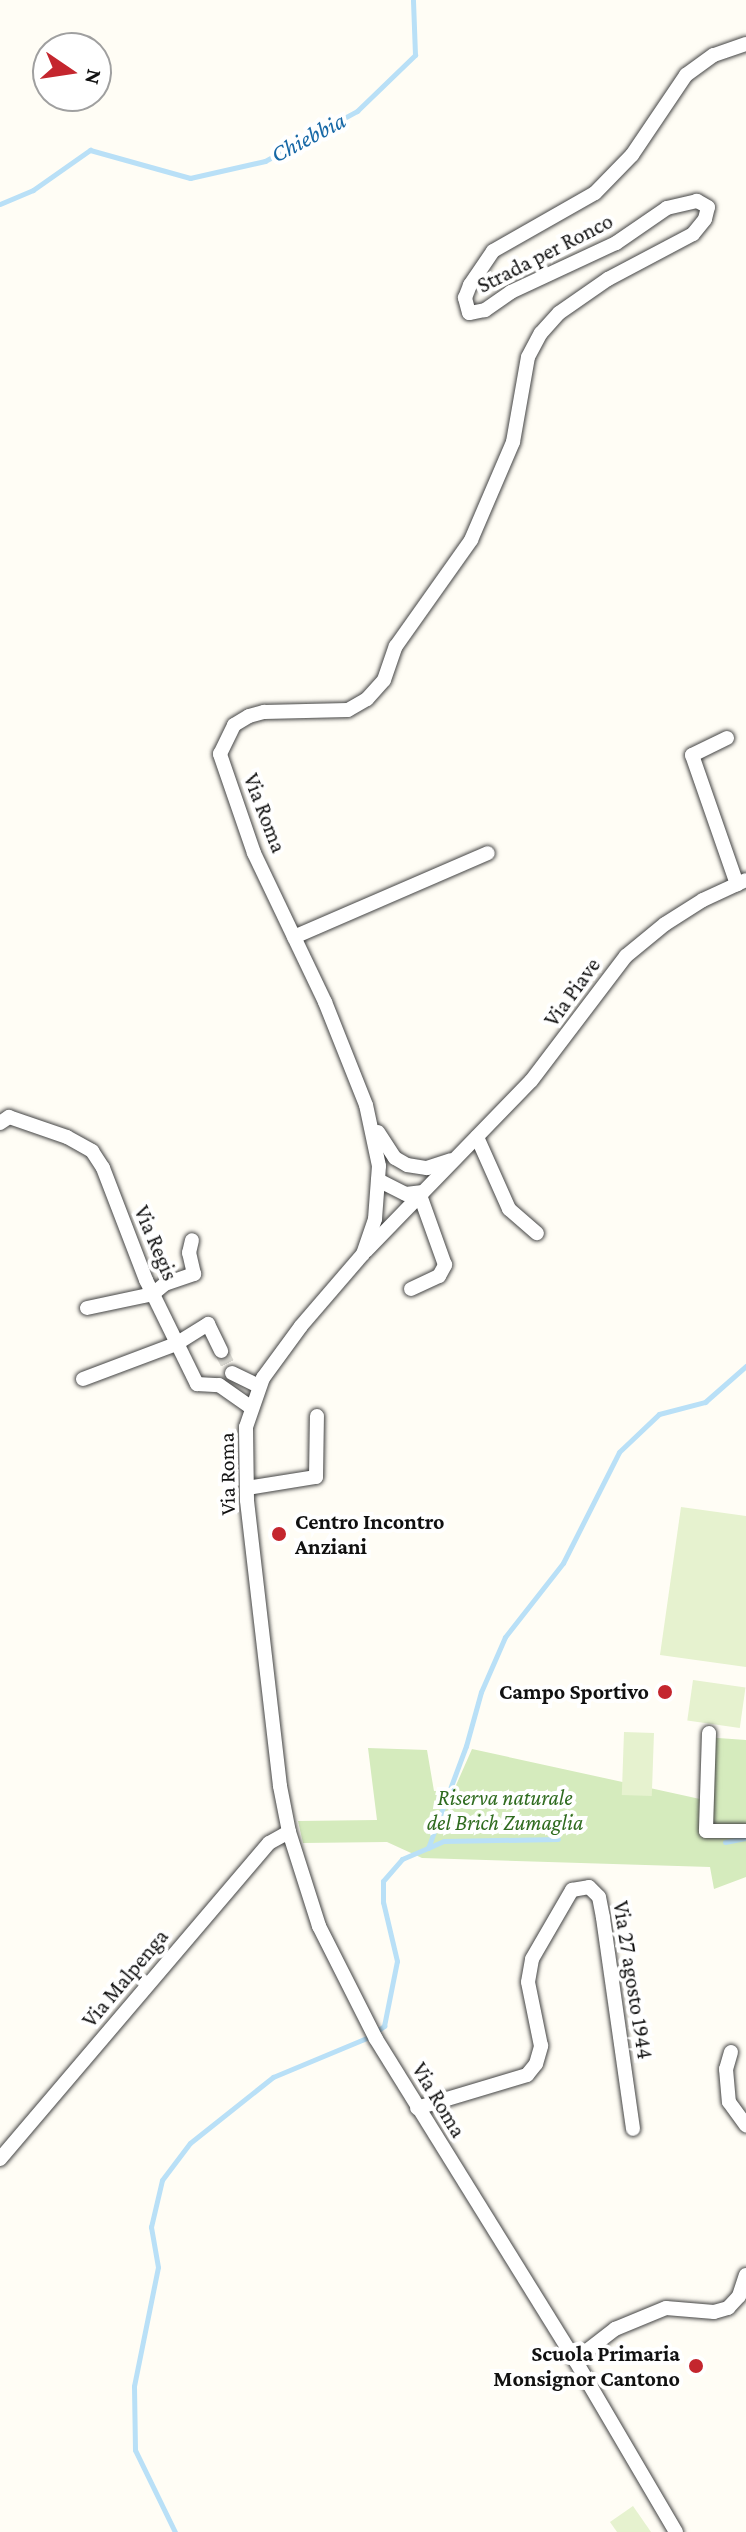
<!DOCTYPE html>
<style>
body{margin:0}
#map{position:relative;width:746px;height:2532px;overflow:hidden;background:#fffdf5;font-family:"Crimson Pro",serif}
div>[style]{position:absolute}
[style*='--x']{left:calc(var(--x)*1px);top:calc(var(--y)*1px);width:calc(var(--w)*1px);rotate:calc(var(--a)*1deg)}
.green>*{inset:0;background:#d5ebbd}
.pitch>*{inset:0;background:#e6f2cf;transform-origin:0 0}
.stream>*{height:5px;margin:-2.5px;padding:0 2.5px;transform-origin:2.5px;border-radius:2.5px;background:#b9e0f7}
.minor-tunnel>*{height:14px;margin-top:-7px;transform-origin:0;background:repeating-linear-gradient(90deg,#dbdad3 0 14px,transparent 0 21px)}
.roads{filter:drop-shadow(0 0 2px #444) drop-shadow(0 0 2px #444)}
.minor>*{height:14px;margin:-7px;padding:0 7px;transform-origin:7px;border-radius:7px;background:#fff}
.dots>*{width:22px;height:22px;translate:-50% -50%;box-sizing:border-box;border:4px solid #fff;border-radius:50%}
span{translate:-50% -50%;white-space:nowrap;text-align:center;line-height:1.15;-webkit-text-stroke:8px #fff;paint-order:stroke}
.street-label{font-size:22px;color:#111}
.poi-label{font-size:22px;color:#111;font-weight:700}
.left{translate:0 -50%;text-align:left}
.right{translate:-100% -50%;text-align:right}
.park-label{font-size:22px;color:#2f6b1f;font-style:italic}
.water-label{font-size:24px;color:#1768a6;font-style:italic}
.north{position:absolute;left:32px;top:32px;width:80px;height:80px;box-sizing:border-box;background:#fff;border:2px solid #a0a0a0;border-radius:50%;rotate:103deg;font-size:22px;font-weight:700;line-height:32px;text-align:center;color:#111}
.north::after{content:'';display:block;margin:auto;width:28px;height:36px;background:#c4262e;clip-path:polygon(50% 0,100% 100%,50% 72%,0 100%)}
</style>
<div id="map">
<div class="green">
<div style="clip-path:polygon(704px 1737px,746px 1740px,746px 1877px,714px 1889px,710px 1867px,422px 1858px,387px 1842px,303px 1843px,298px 1821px,377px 1820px,368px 1748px,427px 1750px,434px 1791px,453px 1792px,472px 1749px,700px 1799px)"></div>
</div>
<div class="pitch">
<div style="clip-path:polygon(681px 1507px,746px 1516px,746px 1667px,660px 1655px)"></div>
<div style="left:693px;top:1680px;width:53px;height:41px;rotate:8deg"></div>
<div style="left:624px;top:1732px;width:30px;height:63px;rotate:2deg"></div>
<div style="clip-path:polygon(633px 2506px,651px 2532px,617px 2532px,610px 2522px)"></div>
</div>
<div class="stream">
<div style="--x:0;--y:204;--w:36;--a:-23"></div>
<div style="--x:33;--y:190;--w:70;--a:-35.1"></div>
<div style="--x:90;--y:150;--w:104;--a:15.6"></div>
<div style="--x:190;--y:178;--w:77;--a:-12.8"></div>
<div style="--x:265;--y:161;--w:105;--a:-28.5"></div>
<div style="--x:357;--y:111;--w:81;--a:-44"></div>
<div style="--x:415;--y:55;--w:55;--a:-92.1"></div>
<div style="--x:725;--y:1842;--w:21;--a:-11"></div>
<div style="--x:428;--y:1848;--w:17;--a:-24"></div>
<div style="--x:444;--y:1841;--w:114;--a:-1"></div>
<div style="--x:175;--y:2532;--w:91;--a:-116"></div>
<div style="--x:135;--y:2450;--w:64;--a:-90.9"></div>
<div style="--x:134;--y:2386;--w:121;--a:-78.6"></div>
<div style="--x:158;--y:2267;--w:41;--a:-99.9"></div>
<div style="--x:151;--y:2227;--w:48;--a:-76.8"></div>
<div style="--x:162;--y:2180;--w:46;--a:-52.9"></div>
<div style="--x:190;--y:2143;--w:106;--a:-38.5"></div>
<div style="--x:273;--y:2077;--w:104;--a:-22.6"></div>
<div style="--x:369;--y:2037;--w:19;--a:-36"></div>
<div style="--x:384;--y:2026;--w:66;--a:-78.7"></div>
<div style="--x:397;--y:1961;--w:61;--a:-103.3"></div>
<div style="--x:383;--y:1902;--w:21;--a:-90"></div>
<div style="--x:383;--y:1881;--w:29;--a:-49"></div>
<div style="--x:402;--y:1859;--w:28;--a:-23"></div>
<div style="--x:428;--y:1848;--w:109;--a:-69.6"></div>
<div style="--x:466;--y:1746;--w:56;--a:-74.5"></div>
<div style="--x:481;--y:1692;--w:60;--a:-66.4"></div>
<div style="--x:505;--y:1637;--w:94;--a:-51.9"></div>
<div style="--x:563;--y:1563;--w:124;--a:-63.2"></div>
<div style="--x:619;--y:1452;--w:55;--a:-43.5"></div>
<div style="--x:659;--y:1414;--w:48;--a:-14.6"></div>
<div style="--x:705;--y:1402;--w:55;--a:-41.3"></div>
</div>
<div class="minor-tunnel">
<div style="--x:221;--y:1351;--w:25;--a:63"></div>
</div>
<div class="roads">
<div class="minor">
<div style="--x:727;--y:738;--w:39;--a:154"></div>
<div style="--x:692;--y:755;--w:137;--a:70.8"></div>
<div style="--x:294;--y:937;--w:211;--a:-23.4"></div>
<div style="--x:0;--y:1123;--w:11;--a:-34"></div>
<div style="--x:9;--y:1117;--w:61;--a:19"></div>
<div style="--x:67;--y:1137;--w:29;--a:29"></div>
<div style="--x:92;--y:1151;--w:20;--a:57"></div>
<div style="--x:103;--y:1168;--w:120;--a:69"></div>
<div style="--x:146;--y:1280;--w:116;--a:63.9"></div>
<div style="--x:197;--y:1384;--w:22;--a:3"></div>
<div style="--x:219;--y:1385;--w:40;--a:34.9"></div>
<div style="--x:378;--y:1132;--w:31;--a:57"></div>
<div style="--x:395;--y:1158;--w:14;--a:30"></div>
<div style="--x:407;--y:1165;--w:20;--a:9"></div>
<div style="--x:427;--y:1168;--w:25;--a:-18"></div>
<div style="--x:477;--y:1137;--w:79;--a:66"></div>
<div style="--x:509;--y:1209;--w:37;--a:41"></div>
<div style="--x:378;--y:1180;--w:31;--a:27"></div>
<div style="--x:406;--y:1194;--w:17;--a:-7"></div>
<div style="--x:366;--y:1251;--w:237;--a:-45.9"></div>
<div style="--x:531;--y:1081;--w:157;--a:-52.8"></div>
<div style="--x:626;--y:956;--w:50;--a:-39.4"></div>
<div style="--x:665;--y:924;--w:45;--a:-32.3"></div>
<div style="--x:703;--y:900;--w:47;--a:-24.9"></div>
<div style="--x:411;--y:1289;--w:31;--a:-25"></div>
<div style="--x:439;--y:1276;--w:13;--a:-61"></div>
<div style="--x:445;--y:1265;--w:74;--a:-109.7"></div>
<div style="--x:87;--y:1308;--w:67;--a:-12"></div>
<div style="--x:153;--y:1294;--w:16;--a:-40"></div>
<div style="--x:165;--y:1284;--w:31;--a:-19"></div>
<div style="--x:194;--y:1274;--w:22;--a:-103"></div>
<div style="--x:189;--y:1253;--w:13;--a:-77"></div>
<div style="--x:232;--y:1373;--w:30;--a:26"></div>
<div style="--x:83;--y:1379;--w:99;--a:-20.6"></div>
<div style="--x:176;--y:1344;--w:38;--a:-32"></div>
<div style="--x:208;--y:1324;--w:30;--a:64"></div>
<div style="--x:247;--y:1488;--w:70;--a:-9.1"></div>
<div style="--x:316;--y:1477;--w:61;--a:-89.1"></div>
<div style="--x:709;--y:1733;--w:98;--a:91.8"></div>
<div style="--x:706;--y:1831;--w:40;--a:0"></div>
<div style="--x:731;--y:2052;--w:18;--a:106"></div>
<div style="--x:726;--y:2069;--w:33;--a:85"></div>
<div style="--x:729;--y:2102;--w:29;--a:54"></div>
<div style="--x:417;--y:2108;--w:115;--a:-16.7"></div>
<div style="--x:527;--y:2075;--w:14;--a:-51"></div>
<div style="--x:536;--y:2064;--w:19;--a:-74"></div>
<div style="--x:541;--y:2046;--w:65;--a:-101.5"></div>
<div style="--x:528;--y:1982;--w:23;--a:-80"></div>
<div style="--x:532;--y:1959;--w:80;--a:-59.9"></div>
<div style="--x:572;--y:1890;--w:17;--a:-10"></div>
<div style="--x:589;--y:1887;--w:14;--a:45"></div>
<div style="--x:599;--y:1897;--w:21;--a:79"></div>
<div style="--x:603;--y:1918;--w:213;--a:81.9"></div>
<div style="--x:0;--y:2159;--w:415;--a:-49.6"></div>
<div style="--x:269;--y:1843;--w:23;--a:-29"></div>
<div style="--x:575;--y:2360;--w:51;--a:-37.8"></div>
<div style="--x:615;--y:2329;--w:55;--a:-22.4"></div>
<div style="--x:666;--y:2308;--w:48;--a:4.8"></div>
<div style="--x:714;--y:2312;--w:15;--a:-16"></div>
<div style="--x:728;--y:2308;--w:16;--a:-47"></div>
<div style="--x:739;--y:2296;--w:22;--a:-72"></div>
<div style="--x:676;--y:2532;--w:199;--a:-120.4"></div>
<div style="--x:575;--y:2360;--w:378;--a:-121.8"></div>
<div style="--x:376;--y:2039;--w:127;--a:-116.8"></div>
<div style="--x:319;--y:1926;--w:99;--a:-107.7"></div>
<div style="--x:289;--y:1832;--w:47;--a:-101.1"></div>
<div style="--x:280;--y:1786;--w:288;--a:-96.6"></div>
<div style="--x:247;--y:1500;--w:73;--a:-90.8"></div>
<div style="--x:246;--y:1427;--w:52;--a:-70.9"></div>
<div style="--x:263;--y:1378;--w:64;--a:-53.8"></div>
<div style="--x:301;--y:1326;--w:95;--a:-49.3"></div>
<div style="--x:363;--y:1254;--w:37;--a:-71"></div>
<div style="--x:375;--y:1219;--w:53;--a:-85.7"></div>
<div style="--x:379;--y:1166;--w:62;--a:-102"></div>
<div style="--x:366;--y:1105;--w:111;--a:-111.7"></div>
<div style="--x:325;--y:1002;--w:165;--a:-115.5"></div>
<div style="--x:254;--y:853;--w:105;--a:-109"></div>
<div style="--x:220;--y:754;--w:32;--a:-64"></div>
<div style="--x:234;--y:725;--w:17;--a:-31"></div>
<div style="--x:249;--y:716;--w:16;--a:-15"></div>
<div style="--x:264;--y:712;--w:84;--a:-1.4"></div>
<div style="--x:348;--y:710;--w:22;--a:-30"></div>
<div style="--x:367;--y:699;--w:25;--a:-48"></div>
<div style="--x:384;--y:680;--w:36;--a:-71"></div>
<div style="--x:396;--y:646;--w:130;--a:-54.7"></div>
<div style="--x:471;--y:540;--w:107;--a:-66.8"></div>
<div style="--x:513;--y:442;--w:86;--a:-80"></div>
<div style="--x:528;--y:357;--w:27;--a:-62"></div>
<div style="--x:541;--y:333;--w:27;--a:-48"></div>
<div style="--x:559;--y:313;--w:60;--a:-34.8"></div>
<div style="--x:608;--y:279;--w:96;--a:-27.9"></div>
<div style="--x:693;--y:234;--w:19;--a:-51"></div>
<div style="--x:705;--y:219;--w:12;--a:-76"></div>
<div style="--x:708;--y:207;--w:13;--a:-151"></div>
<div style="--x:697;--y:201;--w:31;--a:167"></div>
<div style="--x:667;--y:208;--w:62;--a:145.5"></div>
<div style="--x:616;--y:243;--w:116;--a:155"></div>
<div style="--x:511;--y:292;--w:32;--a:145"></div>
<div style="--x:485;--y:310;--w:16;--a:169"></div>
<div style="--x:469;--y:313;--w:16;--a:-105"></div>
<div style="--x:465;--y:298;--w:14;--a:-69"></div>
<div style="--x:470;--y:285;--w:41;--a:-55.9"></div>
<div style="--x:493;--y:251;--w:117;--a:-29.6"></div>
<div style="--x:595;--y:193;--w:53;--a:-45.8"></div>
<div style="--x:632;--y:155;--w:97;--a:-56"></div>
<div style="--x:686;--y:75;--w:34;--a:-36"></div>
<div style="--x:714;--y:55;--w:34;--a:-19"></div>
</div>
</div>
<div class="dots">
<div style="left:279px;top:1534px;background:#c4262e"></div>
<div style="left:665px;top:1692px;background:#c4262e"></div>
<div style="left:696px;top:2366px;background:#c4262e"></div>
</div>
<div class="street-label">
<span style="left:545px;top:253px;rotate:-27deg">Strada per Ronco</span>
<span style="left:265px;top:813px;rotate:69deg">Via Roma</span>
<span style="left:572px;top:992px;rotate:-54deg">Via Piave</span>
<span style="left:156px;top:1243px;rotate:67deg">Via Regis</span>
<span style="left:227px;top:1474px;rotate:-91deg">Via Roma</span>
<span style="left:125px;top:1978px;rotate:-50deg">Via Malpenga</span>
<span style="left:633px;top:1980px;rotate:81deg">Via 27 agosto 1944</span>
<span style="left:439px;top:2100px;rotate:59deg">Via Roma</span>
</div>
<div class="poi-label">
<span class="left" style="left:295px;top:1534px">Centro Incontro<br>Anziani</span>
<span class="right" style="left:649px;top:1692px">Campo Sportivo</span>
<span class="right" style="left:680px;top:2366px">Scuola Primaria<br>Monsignor Cantono</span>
</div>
<div class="park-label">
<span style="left:505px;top:1810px">Riserva naturale<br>del Brich Zumaglia</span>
</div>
<div class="water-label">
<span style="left:308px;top:137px;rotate:-28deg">Chiebbia</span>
</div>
<div class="north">N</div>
</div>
